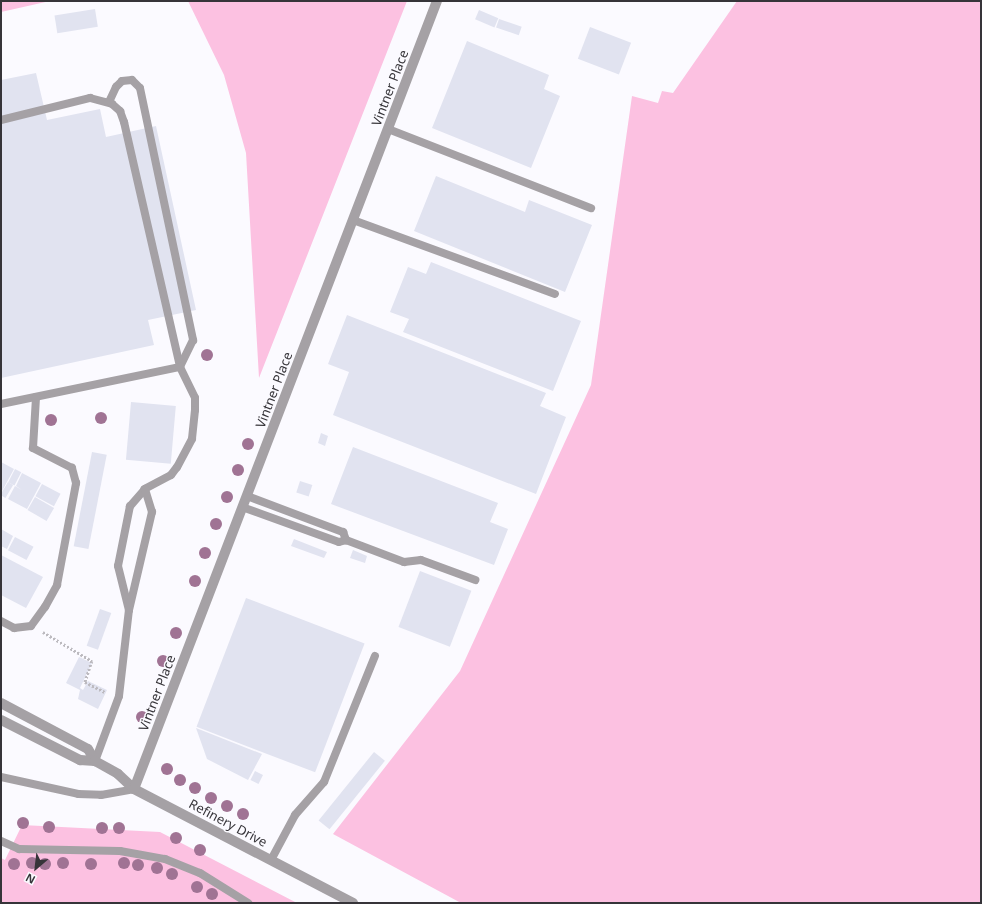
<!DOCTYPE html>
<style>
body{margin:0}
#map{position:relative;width:982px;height:904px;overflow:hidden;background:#fbfaff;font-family:"Noto Sans",sans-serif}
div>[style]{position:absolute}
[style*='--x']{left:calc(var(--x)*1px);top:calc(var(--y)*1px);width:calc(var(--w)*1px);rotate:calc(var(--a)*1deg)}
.green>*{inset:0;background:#fcc1e1}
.building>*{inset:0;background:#e1e3f0;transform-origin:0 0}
.path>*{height:2.5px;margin-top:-1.25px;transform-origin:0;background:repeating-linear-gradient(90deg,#bcbabf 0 2px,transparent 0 4px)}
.lane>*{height:8px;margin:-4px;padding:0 4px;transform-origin:4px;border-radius:4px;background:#a5a1a5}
.street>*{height:10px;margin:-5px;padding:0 5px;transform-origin:5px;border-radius:5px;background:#a5a1a5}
.trees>*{width:12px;height:12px;margin:-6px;border-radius:50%;background:#a07394}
span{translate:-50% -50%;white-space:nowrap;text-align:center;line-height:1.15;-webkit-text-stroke:3px #fbfaff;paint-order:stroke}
.street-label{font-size:13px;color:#363439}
.frame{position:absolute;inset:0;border:2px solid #363439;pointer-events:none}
.north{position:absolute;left:16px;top:848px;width:40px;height:40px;-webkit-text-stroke:3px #fbfaff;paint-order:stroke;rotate:208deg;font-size:11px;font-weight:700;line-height:16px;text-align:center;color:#363439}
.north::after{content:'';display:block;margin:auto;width:14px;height:18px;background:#363439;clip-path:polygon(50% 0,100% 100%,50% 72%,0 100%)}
</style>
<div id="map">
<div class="green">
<div style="clip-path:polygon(1px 1px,50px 1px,1px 12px)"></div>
<div style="clip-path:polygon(188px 1px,407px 1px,259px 378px,246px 153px,224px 75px)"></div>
<div style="clip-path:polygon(737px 1px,981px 1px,981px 903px,461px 903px,333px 834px,460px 671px,591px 385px,632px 96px,658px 103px,662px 91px,673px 93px)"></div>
<div style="clip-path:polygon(22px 825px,160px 832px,297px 903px,1px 903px,1px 858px,5px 860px)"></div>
</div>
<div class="building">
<div style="left:95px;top:9px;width:18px;height:41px;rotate:81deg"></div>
<div style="left:479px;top:10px;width:21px;height:10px;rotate:23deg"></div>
<div style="left:499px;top:19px;width:24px;height:9px;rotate:19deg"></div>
<div style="left:590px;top:27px;width:44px;height:34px;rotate:21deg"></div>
<div style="clip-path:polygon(467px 41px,549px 75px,544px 89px,560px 96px,531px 168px,432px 128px)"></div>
<div style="clip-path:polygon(36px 73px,47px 120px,100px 109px,106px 137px,156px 126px,196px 310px,148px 320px,154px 345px,1px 378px,1px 80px)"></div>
<div style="clip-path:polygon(436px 176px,525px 212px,529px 200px,592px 225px,565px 292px,414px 231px)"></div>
<div style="clip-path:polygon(431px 262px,581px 321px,553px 391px,403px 332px,409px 319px,390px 312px,408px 267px,426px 274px)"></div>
<div style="clip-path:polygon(347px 315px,546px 393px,540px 406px,566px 417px,536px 494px,333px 415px,349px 372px,328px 364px)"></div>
<div style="left:131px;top:402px;width:45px;height:58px;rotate:5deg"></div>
<div style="clip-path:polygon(321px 433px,328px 436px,325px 446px,318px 443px)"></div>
<div style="clip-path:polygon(353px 447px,498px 503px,490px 522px,508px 529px,494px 565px,331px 504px)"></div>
<div style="left:92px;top:452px;width:15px;height:96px;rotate:11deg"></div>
<div style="clip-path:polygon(1px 462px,14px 469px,1px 493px)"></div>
<div style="left:15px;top:469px;width:7px;height:15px;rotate:27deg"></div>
<div style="clip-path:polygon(22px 473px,41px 483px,27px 509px,8px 499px,15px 486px,22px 490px,16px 486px)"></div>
<div style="left:300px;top:481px;width:13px;height:12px;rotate:18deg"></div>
<div style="left:8px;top:482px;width:6px;height:15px;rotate:31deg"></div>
<div style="left:42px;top:484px;width:21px;height:14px;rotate:28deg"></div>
<div style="left:35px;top:497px;width:22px;height:15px;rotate:30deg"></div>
<div style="clip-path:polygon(1px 529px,13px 536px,7px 549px,1px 546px)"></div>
<div style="left:15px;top:537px;width:21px;height:15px;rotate:28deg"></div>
<div style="clip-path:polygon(294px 539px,327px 552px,324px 558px,291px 546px)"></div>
<div style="clip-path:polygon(353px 550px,367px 556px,365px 563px,350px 558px)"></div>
<div style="clip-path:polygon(1px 555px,43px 577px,26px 608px,1px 595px)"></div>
<div style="left:420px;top:571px;width:55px;height:60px;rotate:21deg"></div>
<div style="left:246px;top:598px;width:127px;height:138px;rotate:21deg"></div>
<div style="left:100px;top:609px;width:12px;height:39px;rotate:20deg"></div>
<div style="clip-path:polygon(79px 657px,92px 663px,80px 688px,83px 690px,88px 681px,107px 690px,98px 709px,78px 699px,80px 690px,66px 683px)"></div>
<div style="clip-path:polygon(196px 728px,262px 754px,248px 780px,207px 759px)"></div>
<div style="left:374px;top:752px;width:14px;height:88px;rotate:39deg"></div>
<div style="left:255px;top:771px;width:9px;height:10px;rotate:27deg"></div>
</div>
<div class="path">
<div style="--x:43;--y:632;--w:57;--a:30.6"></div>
<div style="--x:92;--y:661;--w:22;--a:108"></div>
<div style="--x:85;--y:682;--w:22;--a:27"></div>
</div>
<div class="lane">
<div style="--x:109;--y:102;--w:17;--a:-65"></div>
<div style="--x:116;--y:87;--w:8;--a:-45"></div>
<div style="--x:122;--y:81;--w:10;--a:-6"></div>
<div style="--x:132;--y:80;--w:11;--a:45"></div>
<div style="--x:140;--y:88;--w:258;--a:78.1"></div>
<div style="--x:193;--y:340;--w:30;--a:116"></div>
<div style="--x:1;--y:120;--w:92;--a:-13.9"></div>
<div style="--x:90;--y:98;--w:23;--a:15"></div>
<div style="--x:112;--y:104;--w:11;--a:41"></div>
<div style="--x:120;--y:111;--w:12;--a:70"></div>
<div style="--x:124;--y:122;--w:251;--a:77.1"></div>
<div style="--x:180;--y:367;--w:34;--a:64"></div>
<div style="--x:195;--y:398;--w:12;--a:90"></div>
<div style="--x:195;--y:410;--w:29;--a:96"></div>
<div style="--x:192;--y:439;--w:32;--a:118"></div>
<div style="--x:177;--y:467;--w:10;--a:127"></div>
<div style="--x:171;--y:475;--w:30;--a:152"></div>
<div style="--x:145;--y:489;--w:23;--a:131"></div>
<div style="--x:130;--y:506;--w:61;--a:101.3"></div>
<div style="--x:118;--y:566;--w:45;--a:76"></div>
<div style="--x:388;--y:129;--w:218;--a:21.3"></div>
<div style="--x:353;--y:220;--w:215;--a:20.1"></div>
<div style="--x:1;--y:404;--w:183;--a:-11.7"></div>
<div style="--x:247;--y:496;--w:103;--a:20.6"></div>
<div style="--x:343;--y:532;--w:9;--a:69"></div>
<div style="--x:346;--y:540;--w:62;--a:20.8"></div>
<div style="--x:404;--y:562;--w:17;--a:-7"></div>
<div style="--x:421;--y:560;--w:58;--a:20.3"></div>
<div style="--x:242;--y:507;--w:103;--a:19.8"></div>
<div style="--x:339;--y:542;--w:7;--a:-16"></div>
<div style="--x:1;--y:621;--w:15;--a:28"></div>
<div style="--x:14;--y:628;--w:17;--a:-7"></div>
<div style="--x:31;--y:626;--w:24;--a:-54"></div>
<div style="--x:45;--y:607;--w:25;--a:-61"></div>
<div style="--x:57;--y:585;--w:104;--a:-79.4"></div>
<div style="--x:76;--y:483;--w:16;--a:-105"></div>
<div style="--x:72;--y:468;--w:44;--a:-152.9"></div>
<div style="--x:33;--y:448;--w:51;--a:-86.6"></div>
<div style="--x:95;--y:761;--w:69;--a:-69.7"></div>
<div style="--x:119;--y:696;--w:87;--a:-83.4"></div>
<div style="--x:129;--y:610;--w:101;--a:-76.8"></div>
<div style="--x:152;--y:512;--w:24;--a:-107"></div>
<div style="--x:1;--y:777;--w:79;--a:12.4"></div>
<div style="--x:78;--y:794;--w:23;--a:2"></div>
<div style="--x:101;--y:795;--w:34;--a:-10"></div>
<div style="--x:1;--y:841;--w:20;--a:24"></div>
<div style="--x:19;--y:849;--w:101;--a:1.1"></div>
<div style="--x:120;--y:851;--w:46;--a:10.1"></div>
<div style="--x:165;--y:859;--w:38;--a:22"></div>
<div style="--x:200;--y:873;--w:57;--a:32"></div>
<div style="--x:271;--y:860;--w:51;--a:-61.9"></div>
<div style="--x:295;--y:815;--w:44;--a:-48.7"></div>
<div style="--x:324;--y:782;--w:136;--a:-68"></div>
</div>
<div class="street">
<div style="--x:1;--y:703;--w:98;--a:27.9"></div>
<div style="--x:88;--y:749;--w:14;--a:60"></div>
<div style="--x:1;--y:720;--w:89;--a:26.9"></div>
<div style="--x:80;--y:760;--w:15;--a:4"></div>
<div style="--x:95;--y:761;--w:26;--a:29"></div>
<div style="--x:118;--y:774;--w:22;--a:43"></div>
<div style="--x:134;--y:789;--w:247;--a:27.5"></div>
<div style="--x:134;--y:789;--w:844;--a:-68.97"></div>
</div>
<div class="trees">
<div style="left:207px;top:355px"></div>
<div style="left:101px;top:418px"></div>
<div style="left:51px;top:420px"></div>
<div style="left:248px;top:444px"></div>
<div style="left:238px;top:470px"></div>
<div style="left:227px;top:497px"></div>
<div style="left:216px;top:524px"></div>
<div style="left:205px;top:553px"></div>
<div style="left:195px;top:581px"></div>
<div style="left:176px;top:633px"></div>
<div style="left:163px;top:661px"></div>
<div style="left:142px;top:717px"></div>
<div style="left:167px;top:769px"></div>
<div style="left:180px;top:780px"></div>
<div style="left:195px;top:788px"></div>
<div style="left:211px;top:798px"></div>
<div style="left:227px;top:806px"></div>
<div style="left:243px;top:814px"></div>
<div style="left:23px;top:823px"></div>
<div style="left:49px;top:827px"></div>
<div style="left:102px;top:828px"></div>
<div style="left:119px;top:828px"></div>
<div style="left:176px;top:838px"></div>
<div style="left:200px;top:850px"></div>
<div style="left:32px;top:863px"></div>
<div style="left:63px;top:863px"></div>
<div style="left:124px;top:863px"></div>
<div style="left:14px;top:864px"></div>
<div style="left:45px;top:864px"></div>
<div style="left:91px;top:864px"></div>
<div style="left:138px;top:865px"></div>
<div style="left:157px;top:868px"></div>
<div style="left:172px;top:874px"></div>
<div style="left:197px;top:887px"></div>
<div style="left:212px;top:894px"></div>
</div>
<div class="street-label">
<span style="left:390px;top:88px;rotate:-69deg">Vintner Place</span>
<span style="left:274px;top:390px;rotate:-69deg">Vintner Place</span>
<span style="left:157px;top:693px;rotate:-69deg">Vintner Place</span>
<span style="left:228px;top:823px;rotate:28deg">Refinery Drive</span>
</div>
<div class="frame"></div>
<div class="north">N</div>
</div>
